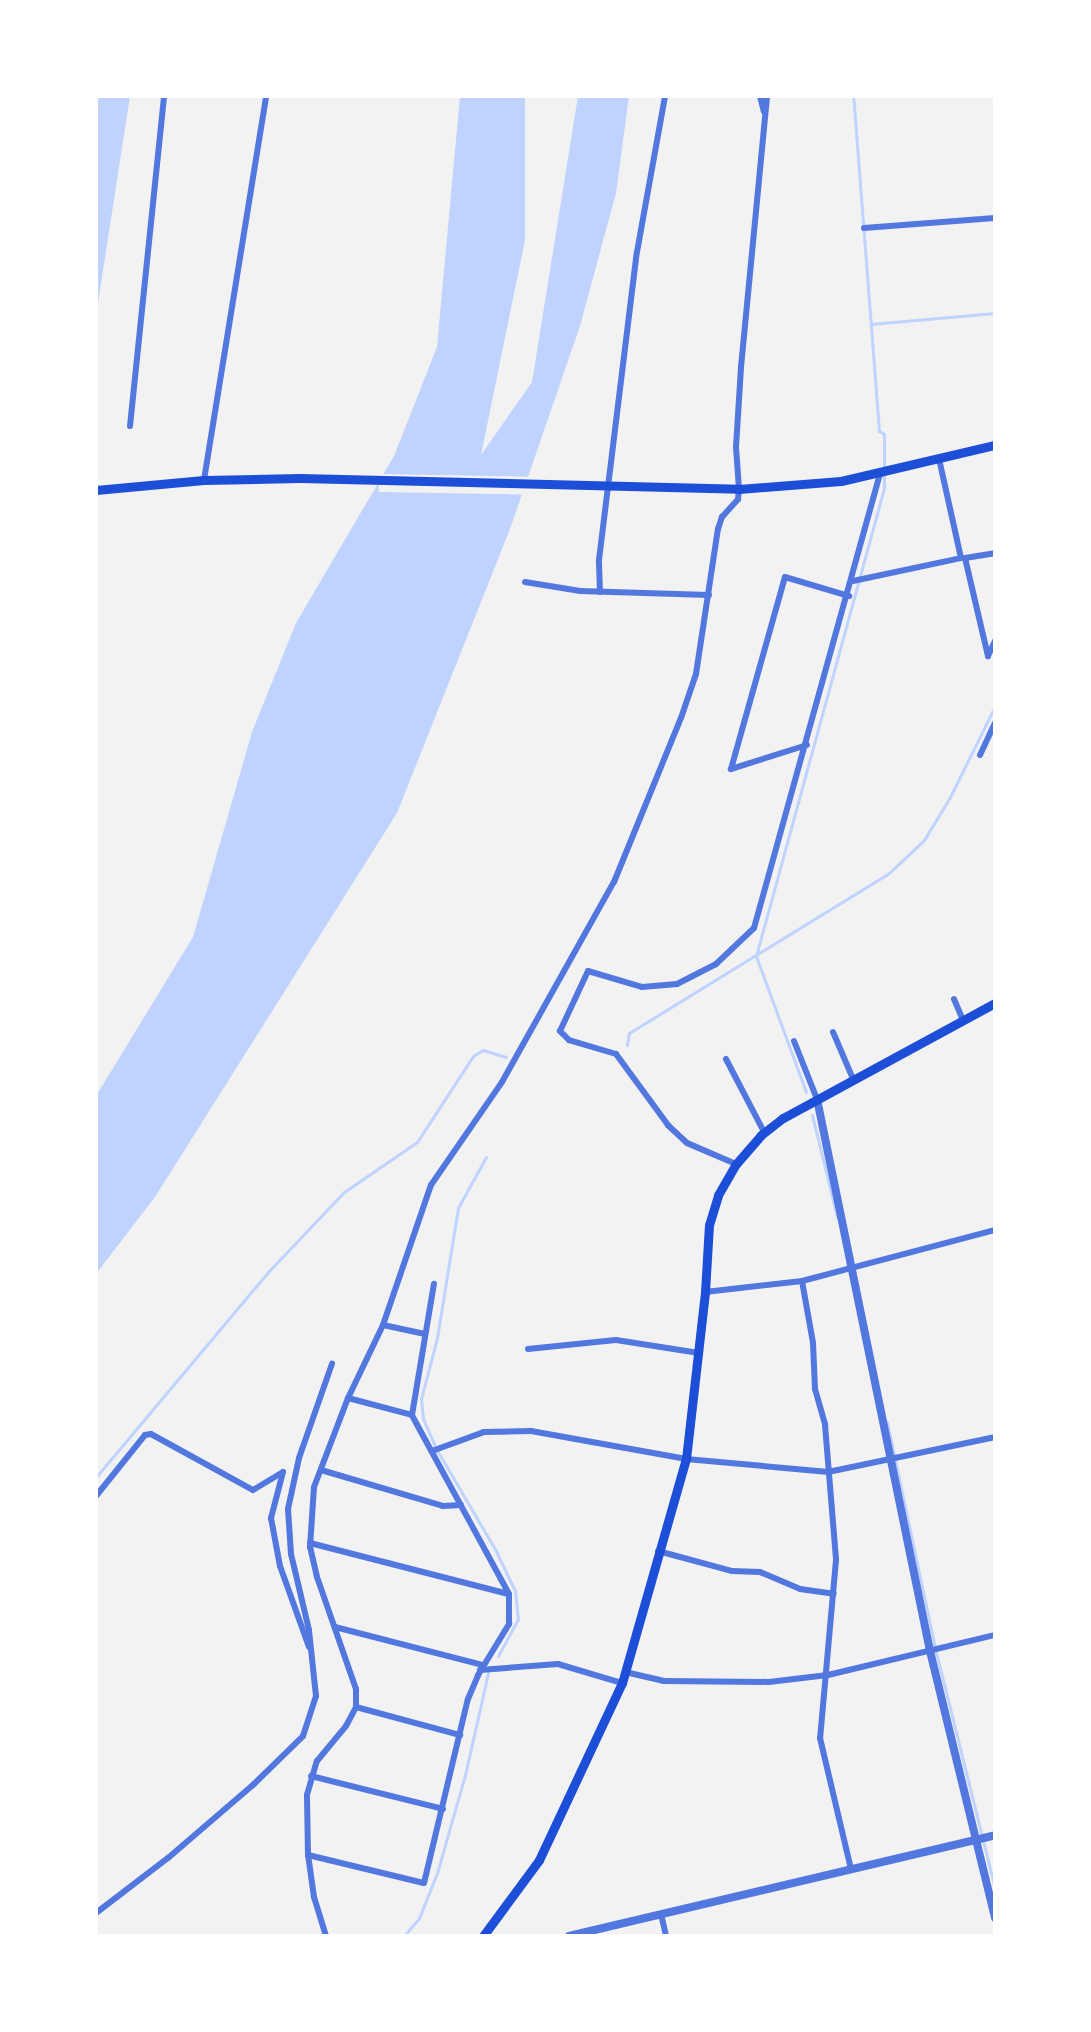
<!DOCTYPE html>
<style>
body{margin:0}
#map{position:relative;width:1091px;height:2032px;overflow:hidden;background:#f2f2f2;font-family:"Asap Condensed",sans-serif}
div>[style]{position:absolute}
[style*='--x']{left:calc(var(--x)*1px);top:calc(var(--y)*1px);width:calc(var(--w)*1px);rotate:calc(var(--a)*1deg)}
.water>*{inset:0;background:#bfd3fe}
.pier>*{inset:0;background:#f2f2f2;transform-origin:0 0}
.stream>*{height:3px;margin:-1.5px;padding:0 1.5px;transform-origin:1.5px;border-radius:1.5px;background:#bfd3fe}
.minor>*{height:6px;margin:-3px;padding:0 3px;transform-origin:3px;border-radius:3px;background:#5277de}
.tertiary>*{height:8px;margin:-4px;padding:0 4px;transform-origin:4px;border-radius:4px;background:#5277de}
.secondary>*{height:9px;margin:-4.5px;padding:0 4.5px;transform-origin:4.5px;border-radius:4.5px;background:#1d4ed8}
span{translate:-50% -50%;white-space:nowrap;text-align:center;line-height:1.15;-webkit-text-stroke:8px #fff;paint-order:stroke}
.frame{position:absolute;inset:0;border:98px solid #fff;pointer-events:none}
</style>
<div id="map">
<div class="water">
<div style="clip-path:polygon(96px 96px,130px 96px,96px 316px)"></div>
<div style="clip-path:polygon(460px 96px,525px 96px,525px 240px,481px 455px,532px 382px,578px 96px,629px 96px,616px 193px,580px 326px,510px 529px,397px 813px,155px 1197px,96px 1274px,96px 1096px,193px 937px,252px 732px,296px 623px,394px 456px,437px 347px)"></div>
</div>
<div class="pier">
<div style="left:379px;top:474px;width:153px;height:18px;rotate:1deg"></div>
</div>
<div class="stream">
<div style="--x:871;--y:324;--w:124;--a:-5.1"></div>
<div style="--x:627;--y:1045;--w:12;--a:-81"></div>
<div style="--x:629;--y:1033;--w:305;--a:-31.6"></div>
<div style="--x:889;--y:873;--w:48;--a:-43.3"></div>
<div style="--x:924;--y:840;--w:50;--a:-58.8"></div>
<div style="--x:950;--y:797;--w:102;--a:-63.7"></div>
<div style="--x:806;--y:1092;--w:145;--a:-110.2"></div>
<div style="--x:756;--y:956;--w:486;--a:-74.7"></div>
<div style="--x:884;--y:487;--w:53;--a:-90"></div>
<div style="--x:884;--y:434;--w:6;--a:-149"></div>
<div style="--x:879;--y:431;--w:336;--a:-94.4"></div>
<div style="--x:812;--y:1115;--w:105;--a:76.2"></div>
<div style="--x:486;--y:1157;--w:58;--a:118.8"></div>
<div style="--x:458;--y:1208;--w:132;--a:99.2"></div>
<div style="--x:437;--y:1338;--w:63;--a:104.7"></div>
<div style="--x:421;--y:1399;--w:20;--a:84"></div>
<div style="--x:423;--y:1419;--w:36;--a:66"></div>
<div style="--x:438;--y:1452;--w:113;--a:59.6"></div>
<div style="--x:495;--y:1549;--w:47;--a:64.5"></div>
<div style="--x:515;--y:1591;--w:28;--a:84"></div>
<div style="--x:518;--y:1619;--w:42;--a:118.4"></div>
<div style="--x:887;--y:1422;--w:227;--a:78"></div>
<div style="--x:934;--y:1644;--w:252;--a:76"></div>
<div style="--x:96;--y:1477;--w:268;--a:-50"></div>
<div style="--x:268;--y:1272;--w:110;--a:-46.5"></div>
<div style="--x:344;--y:1192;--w:88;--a:-34.4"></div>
<div style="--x:417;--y:1142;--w:103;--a:-56.9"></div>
<div style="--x:473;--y:1056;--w:12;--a:-31"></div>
<div style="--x:483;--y:1050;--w:24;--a:17"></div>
<div style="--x:404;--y:1936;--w:23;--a:-50"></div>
<div style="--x:419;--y:1918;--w:48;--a:-68.2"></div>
<div style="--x:437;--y:1873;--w:102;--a:-74.1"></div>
<div style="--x:465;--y:1775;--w:105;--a:-77.3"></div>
</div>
<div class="minor">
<div style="--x:760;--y:96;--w:16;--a:76"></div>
<div style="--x:864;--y:228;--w:131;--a:-4.4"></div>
<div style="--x:130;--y:426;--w:332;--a:-84.1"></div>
<div style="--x:204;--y:480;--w:389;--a:-80.8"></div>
<div style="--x:965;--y:558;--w:101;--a:76.8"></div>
<div style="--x:965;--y:558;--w:30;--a:-9"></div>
<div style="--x:853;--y:581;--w:110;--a:-12"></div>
<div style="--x:961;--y:558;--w:101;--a:-102.5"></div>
<div style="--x:525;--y:582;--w:56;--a:9.3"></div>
<div style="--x:580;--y:591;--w:129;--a:1.8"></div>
<div style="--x:600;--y:592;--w:32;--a:-92"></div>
<div style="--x:599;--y:560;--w:310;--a:-83"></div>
<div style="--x:637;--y:252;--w:158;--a:-79.8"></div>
<div style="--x:988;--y:656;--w:17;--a:-65"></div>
<div style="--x:807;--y:745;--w:80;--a:162.5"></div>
<div style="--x:731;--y:769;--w:199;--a:-74.3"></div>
<div style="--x:785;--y:577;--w:67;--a:16.5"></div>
<div style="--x:980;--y:755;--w:35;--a:-65"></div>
<div style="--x:954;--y:999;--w:23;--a:67"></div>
<div style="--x:833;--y:1032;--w:51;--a:66.9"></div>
<div style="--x:794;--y:1041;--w:62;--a:68.4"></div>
<div style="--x:726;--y:1059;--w:82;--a:62.5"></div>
<div style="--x:736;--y:1164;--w:53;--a:-156.8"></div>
<div style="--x:687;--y:1143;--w:26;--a:-137"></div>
<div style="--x:668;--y:1125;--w:88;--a:-126.2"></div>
<div style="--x:616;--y:1054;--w:49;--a:-163.4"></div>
<div style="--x:569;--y:1040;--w:13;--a:-135"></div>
<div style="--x:560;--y:1031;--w:66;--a:-65"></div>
<div style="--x:588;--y:971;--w:56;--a:16.5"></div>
<div style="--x:642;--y:987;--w:35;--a:-5"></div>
<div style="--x:677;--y:984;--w:44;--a:-27.1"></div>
<div style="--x:716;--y:964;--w:52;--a:-43.5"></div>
<div style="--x:754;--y:928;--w:472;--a:-74.5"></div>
<div style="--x:802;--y:1281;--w:63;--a:79.9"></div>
<div style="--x:813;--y:1343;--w:46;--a:87.5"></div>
<div style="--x:815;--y:1389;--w:37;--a:74"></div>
<div style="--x:825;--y:1425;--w:135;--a:85.3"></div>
<div style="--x:836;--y:1560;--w:179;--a:95.1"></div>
<div style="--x:820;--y:1738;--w:135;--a:76.7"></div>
<div style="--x:705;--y:1292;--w:98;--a:-6.5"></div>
<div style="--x:802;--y:1281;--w:200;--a:-14.8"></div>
<div style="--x:383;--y:1325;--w:43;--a:12.1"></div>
<div style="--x:528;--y:1349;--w:88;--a:-5.8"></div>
<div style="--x:616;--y:1340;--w:84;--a:8.9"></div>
<div style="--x:348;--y:1398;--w:66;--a:14.9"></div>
<div style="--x:432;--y:1451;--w:55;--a:-20.1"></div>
<div style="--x:484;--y:1432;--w:47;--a:-1.2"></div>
<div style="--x:531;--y:1431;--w:158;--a:10.2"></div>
<div style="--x:686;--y:1459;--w:143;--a:5.2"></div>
<div style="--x:828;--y:1472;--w:171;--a:-11.8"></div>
<div style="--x:321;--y:1470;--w:127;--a:16.4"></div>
<div style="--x:443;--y:1506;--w:18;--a:-3"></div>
<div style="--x:96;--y:1496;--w:78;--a:-51.2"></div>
<div style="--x:145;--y:1435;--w:6;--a:-9"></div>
<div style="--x:151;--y:1434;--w:116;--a:28.8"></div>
<div style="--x:253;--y:1490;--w:35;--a:-31"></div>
<div style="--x:283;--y:1472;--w:48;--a:104.6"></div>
<div style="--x:271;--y:1518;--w:49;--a:79.4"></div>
<div style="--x:280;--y:1566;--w:86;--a:70.3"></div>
<div style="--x:310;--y:1543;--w:204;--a:14.4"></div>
<div style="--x:658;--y:1551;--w:77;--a:15.1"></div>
<div style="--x:732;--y:1571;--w:28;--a:2"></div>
<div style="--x:760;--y:1572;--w:43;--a:23"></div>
<div style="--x:800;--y:1589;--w:34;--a:8"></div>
<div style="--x:335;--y:1627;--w:153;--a:14.4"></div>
<div style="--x:480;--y:1670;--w:78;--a:-4.4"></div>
<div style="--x:558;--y:1664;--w:67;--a:16.5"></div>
<div style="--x:625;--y:1672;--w:39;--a:13"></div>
<div style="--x:663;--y:1681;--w:106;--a:0.5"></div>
<div style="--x:769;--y:1682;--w:59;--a:-6.8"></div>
<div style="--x:828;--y:1675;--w:172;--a:-13.5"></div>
<div style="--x:356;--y:1707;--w:108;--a:15.1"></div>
<div style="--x:311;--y:1776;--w:136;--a:14"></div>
<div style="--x:308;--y:1855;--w:119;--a:13.6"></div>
<div style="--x:424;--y:1883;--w:189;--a:-76.6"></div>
<div style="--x:468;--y:1699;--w:26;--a:-67"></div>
<div style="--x:478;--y:1675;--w:60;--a:-58.7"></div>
<div style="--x:509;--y:1624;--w:30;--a:-90"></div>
<div style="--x:509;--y:1594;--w:204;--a:-118.5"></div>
<div style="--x:412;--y:1415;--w:133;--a:-80.5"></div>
<div style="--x:96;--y:1913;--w:91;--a:-37.4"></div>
<div style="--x:168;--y:1858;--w:112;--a:-40.7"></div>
<div style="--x:253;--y:1785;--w:70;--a:-44.4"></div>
<div style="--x:303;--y:1736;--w:42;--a:-72"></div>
<div style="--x:316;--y:1696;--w:66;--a:-96.1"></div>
<div style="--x:309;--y:1630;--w:78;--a:-103.3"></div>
<div style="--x:291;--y:1554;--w:45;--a:-93.8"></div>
<div style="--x:288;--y:1509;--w:52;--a:-77.8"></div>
<div style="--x:299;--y:1458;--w:100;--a:-70.7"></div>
<div style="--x:661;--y:1914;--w:23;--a:77"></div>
<div style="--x:326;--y:1936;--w:41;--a:-107.1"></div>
<div style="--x:314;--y:1897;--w:42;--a:-98.1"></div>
<div style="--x:308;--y:1855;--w:60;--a:-91"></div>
<div style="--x:307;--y:1795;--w:35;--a:-74"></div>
<div style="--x:317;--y:1761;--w:45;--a:-50.4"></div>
<div style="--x:346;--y:1726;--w:21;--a:-62"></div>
<div style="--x:356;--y:1707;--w:18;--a:-90"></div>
<div style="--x:356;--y:1689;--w:119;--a:-109.2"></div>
<div style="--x:317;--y:1577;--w:31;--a:-103"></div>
<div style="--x:310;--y:1547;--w:60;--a:-86.2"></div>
<div style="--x:314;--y:1487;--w:95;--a:-69.1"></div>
<div style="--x:348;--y:1398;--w:81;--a:-64.4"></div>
<div style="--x:383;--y:1325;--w:148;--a:-71.1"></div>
<div style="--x:431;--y:1185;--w:125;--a:-55.4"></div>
<div style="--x:502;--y:1082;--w:229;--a:-60.8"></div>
<div style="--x:614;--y:882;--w:177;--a:-67.8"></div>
<div style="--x:681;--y:718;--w:46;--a:-71.2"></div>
<div style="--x:696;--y:674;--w:147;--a:-81.4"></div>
<div style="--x:718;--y:529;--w:13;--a:-72"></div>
<div style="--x:722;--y:517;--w:24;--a:-48"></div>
<div style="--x:738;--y:499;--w:10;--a:-84"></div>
<div style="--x:739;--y:489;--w:42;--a:-94.1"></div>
<div style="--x:736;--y:447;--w:80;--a:-86.4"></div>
<div style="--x:741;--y:367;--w:272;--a:-84.5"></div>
</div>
<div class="tertiary">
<div style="--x:817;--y:1099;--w:563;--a:78.43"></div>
<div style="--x:930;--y:1651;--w:275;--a:76.3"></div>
<div style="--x:569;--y:1936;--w:438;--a:-13.3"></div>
</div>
<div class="secondary">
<div style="--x:96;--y:490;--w:108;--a:-5.3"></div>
<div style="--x:204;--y:480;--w:96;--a:-1.2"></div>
<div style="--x:300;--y:478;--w:439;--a:1.4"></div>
<div style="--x:739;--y:489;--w:102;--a:-4.5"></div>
<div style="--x:841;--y:481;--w:158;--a:-13.2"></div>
<div style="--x:483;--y:1936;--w:94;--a:-53.6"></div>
<div style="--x:539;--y:1860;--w:195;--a:-64.9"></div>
<div style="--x:622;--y:1683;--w:233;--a:-74.1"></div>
<div style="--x:686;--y:1459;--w:168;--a:-83.5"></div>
<div style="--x:705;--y:1292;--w:67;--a:-86.6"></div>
<div style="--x:709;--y:1225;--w:31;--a:-73"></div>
<div style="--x:718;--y:1195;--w:36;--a:-60"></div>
<div style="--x:736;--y:1164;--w:38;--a:-49"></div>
<div style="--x:761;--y:1135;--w:28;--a:-38"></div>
<div style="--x:783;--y:1118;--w:241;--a:-28.5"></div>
</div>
<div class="frame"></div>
</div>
